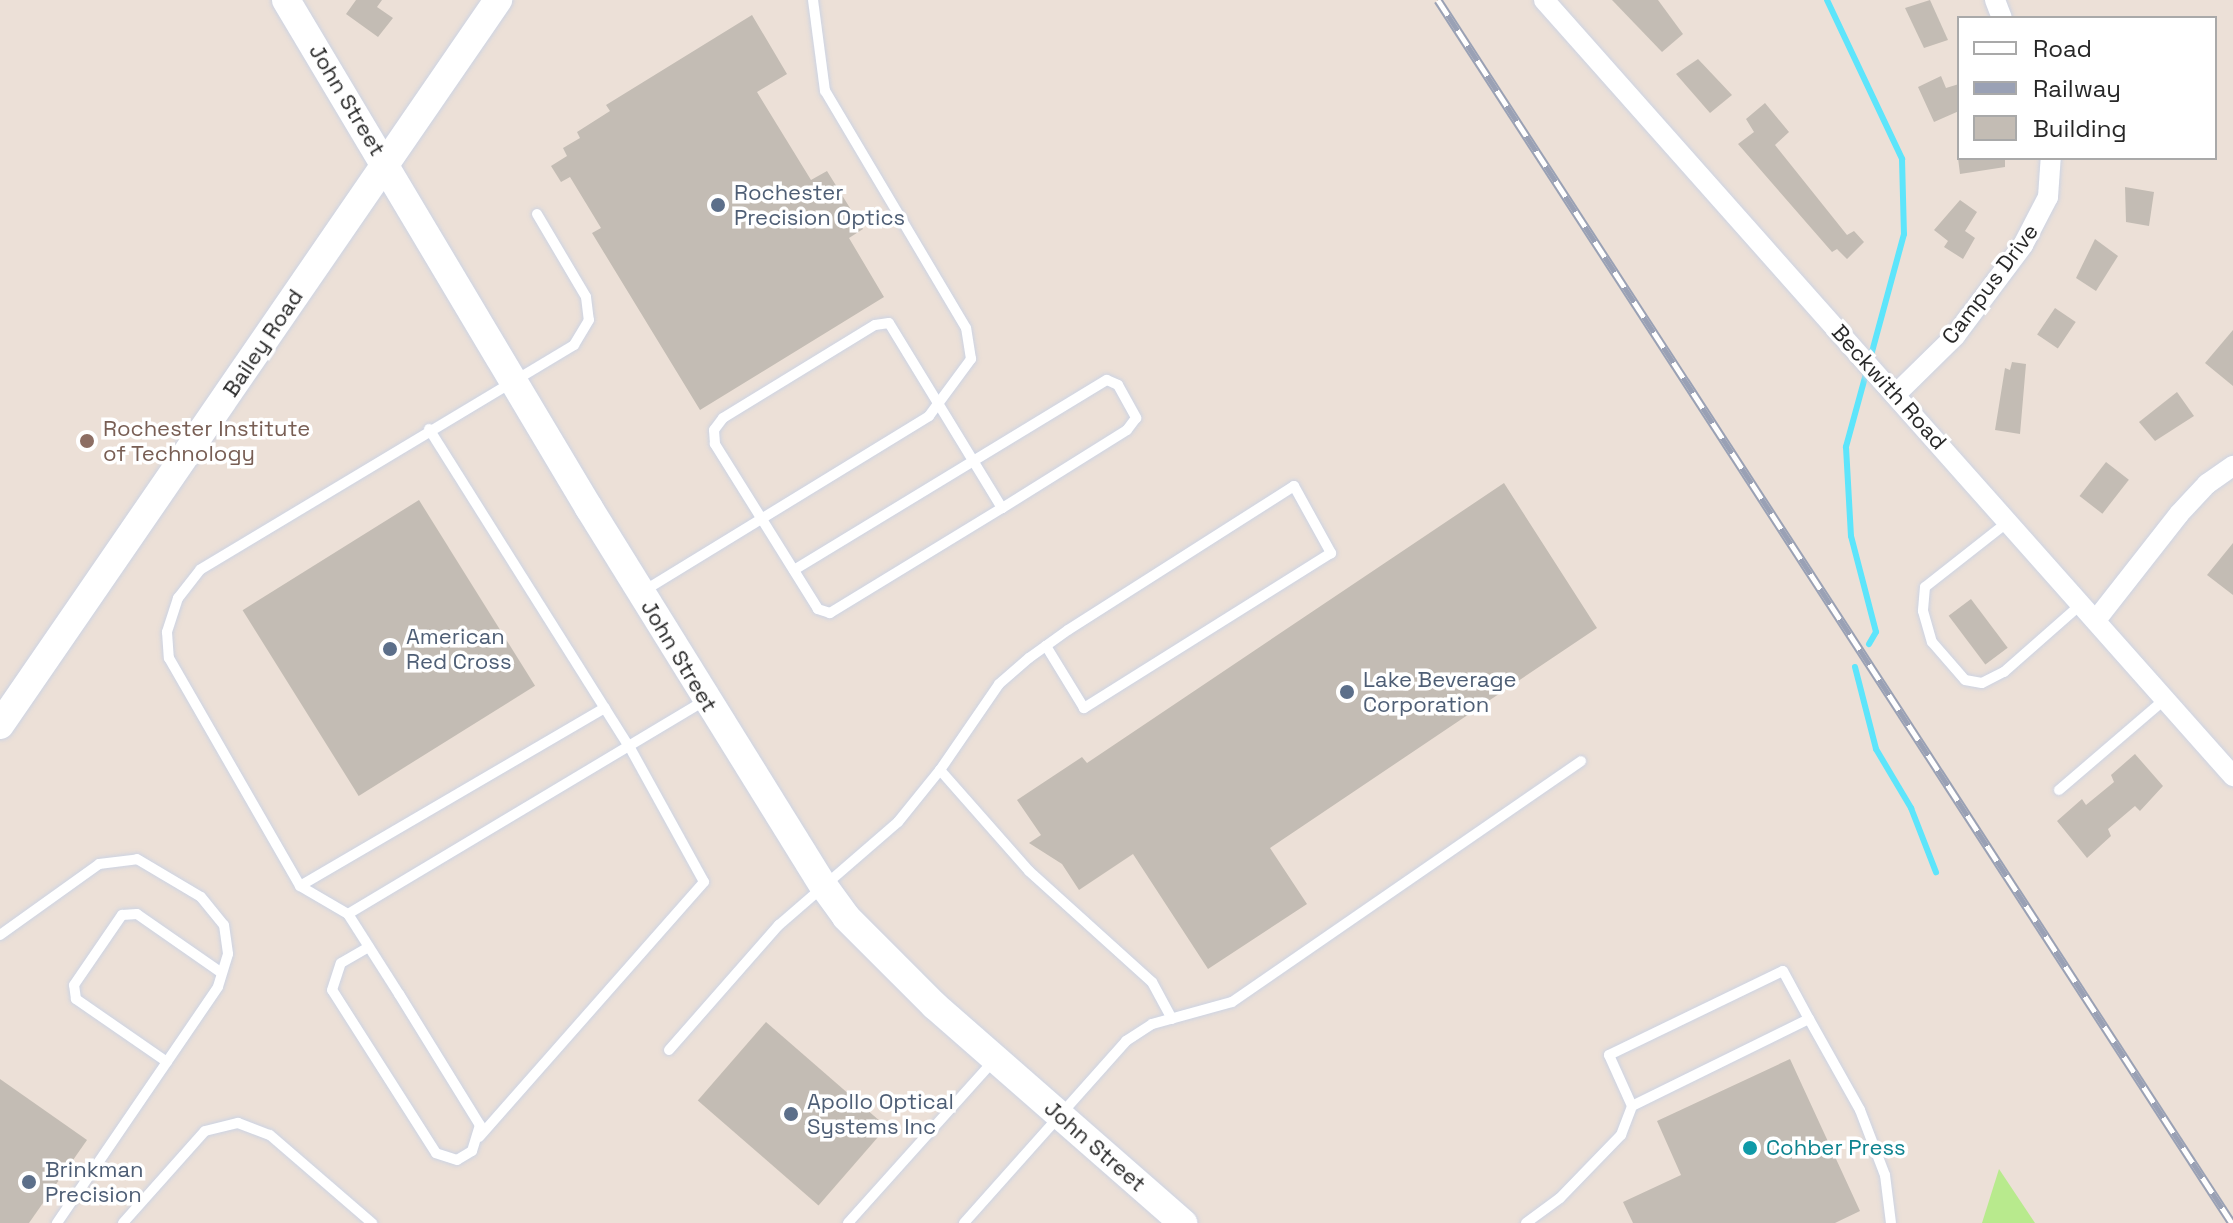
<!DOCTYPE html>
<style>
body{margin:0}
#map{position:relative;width:2233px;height:1223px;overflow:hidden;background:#ece0d7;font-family:"Space Grotesk",sans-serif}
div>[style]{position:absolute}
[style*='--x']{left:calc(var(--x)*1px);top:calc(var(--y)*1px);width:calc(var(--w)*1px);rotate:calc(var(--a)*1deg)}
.green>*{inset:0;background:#b8ea8d}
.stream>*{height:6px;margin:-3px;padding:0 3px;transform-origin:3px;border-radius:3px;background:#5de5fb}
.building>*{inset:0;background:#c3bcb4;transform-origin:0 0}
.roads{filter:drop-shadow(0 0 2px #ccd3e3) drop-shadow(0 0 2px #ccd3e3)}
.lane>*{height:10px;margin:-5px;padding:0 5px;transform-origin:5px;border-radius:5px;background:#fff}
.street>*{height:20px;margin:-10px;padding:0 10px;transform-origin:10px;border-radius:10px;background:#fff}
.secondary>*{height:28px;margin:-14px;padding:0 14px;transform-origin:14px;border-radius:14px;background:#fff}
.rail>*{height:9px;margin-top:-4.5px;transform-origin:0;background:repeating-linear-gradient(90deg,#fff 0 18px,#9aa1b5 0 36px);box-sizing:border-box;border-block:2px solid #9aa1b5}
.dots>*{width:22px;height:22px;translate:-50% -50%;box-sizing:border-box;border:4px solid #fff;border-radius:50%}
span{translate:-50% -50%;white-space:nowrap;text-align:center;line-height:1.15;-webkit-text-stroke:7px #fff;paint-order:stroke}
.street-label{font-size:22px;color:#282828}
.service-label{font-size:22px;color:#4e5e75}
.left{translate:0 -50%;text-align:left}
.education-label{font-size:22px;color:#785e54}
.culture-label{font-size:22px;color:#0d838f}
.legend{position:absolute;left:1957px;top:16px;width:260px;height:144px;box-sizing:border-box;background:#fff;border:2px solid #a9a9a9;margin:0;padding:10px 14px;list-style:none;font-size:24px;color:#282828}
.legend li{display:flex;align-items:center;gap:16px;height:40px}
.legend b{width:40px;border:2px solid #a9a9a9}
</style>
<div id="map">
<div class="green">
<div style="clip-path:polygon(1999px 1169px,2035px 1223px,1982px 1223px)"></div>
</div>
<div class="stream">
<div style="--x:1827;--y:0;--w:176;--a:64.7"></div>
<div style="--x:1902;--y:159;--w:75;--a:88.5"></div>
<div style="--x:1904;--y:234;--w:130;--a:105.2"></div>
<div style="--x:1867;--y:370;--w:80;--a:105.3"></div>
<div style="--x:1846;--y:447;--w:89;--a:86.8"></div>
<div style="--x:1851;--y:536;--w:99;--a:75.4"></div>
<div style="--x:1876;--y:632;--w:14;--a:120"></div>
<div style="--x:1855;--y:667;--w:85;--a:75.6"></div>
<div style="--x:1876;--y:749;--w:69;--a:59.3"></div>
<div style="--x:1911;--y:808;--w:69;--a:68.7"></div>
</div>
<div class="building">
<div style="clip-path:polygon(356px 0,382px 0,377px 7px,393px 18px,378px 37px,346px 14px)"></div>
<div style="clip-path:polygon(1612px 0,1658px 0,1683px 34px,1662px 52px)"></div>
<div style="clip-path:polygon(1930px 0,1948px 40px,1924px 48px,1905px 8px)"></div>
<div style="clip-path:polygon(752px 15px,787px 74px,757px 92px,811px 180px,827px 171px,863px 229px,849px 238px,884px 297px,700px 410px,592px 233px,601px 228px,570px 177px,561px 182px,551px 166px,567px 156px,563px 148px,580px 138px,577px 132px,610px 111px,606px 105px)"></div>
<div style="clip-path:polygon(1698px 59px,1732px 95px,1710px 113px,1676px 74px)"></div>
<div style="clip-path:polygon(1941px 76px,1946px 88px,1959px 84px,1959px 111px,1934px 122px,1918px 87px)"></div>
<div style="clip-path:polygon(1765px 103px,1789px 132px,1775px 145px,1847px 235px,1854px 231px,1864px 242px,1847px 259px,1837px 249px,1832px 252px,1738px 144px,1754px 132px,1746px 119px)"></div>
<div style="clip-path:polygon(1958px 158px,2005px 158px,2005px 167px,1960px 174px)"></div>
<div style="clip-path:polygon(2125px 187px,2154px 192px,2149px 226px,2126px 222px)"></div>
<div style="clip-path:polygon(1960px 200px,1977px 212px,1965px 231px,1975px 238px,1963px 259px,1944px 247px,1948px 241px,1934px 230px)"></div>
<div style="clip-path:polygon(2095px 239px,2118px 256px,2096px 291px,2076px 278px)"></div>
<div style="left:2055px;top:308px;width:25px;height:32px;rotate:34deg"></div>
<div style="clip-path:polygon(2233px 330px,2233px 386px,2205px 363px)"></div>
<div style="clip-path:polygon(2012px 362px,2026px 364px,2020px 434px,1995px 430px,2005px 368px,2010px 370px)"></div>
<div style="clip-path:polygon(2177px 392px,2194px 416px,2155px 441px,2139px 422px)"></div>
<div style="left:2106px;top:462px;width:29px;height:43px;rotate:38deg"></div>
<div style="clip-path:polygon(1504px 483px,1597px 628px,1270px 848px,1307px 904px,1208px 969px,1133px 854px,1079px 890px,1062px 864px,1029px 843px,1041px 835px,1017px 800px,1082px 757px,1087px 763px)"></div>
<div style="left:419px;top:500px;width:219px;height:208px;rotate:58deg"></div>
<div style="clip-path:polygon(2233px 543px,2233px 595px,2207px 575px)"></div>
<div style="left:1971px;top:599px;width:61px;height:28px;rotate:53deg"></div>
<div style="clip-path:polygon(2135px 754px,2163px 786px,2140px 811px,2135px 806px,2108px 829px,2111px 836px,2087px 858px,2057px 821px,2082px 799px,2086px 805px,2114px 782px,2111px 775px)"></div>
<div style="left:766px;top:1022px;width:160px;height:104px;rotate:41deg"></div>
<div style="clip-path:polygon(1790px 1059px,1860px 1211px,1835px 1223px,1633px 1223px,1623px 1202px,1681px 1175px,1657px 1121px)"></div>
<div style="clip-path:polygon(0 1079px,87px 1140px,29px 1223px,0 1223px)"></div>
</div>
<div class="roads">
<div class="lane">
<div style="--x:537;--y:214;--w:96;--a:59.4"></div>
<div style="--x:586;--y:297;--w:23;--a:83"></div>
<div style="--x:589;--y:320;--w:29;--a:121"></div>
<div style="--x:574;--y:345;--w:436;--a:149"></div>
<div style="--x:200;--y:570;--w:36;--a:128"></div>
<div style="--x:178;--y:598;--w:36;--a:108"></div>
<div style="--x:167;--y:632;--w:26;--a:86"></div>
<div style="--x:169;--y:658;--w:263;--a:60.1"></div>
<div style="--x:300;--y:886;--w:56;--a:30.3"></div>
<div style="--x:348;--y:914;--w:417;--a:-30.9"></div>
<div style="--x:889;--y:323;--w:217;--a:58.6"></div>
<div style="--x:1002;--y:508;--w:202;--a:148.6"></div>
<div style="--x:830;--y:613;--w:13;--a:-162"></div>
<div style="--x:818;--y:609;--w:195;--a:-122"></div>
<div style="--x:715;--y:444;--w:14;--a:-94"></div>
<div style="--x:714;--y:430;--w:15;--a:-53"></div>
<div style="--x:723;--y:418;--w:178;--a:-31.5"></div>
<div style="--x:875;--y:325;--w:14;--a:-8"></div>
<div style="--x:429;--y:429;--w:375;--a:57.8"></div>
<div style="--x:629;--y:746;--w:155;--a:61.1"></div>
<div style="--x:704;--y:882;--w:340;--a:131.4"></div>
<div style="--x:2009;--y:521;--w:107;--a:141.8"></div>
<div style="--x:1925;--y:587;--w:24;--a:95"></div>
<div style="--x:1923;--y:611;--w:32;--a:74"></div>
<div style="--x:1932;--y:642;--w:50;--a:49"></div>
<div style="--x:1965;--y:680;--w:17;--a:10"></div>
<div style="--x:1982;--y:683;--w:25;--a:-27"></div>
<div style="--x:2004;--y:672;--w:103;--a:-41.4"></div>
<div style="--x:794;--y:570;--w:366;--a:-31.3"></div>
<div style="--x:1107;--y:380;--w:12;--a:24"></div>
<div style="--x:1118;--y:385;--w:38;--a:61"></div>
<div style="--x:1136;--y:418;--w:15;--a:127"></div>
<div style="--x:1127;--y:430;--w:147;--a:148"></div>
<div style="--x:642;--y:592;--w:337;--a:-31.5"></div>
<div style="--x:929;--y:416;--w:71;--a:-53.6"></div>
<div style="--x:971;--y:359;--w:31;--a:-99"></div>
<div style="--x:966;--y:328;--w:276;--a:-120.7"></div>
<div style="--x:825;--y:91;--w:92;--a:-97.5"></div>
<div style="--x:940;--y:770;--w:104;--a:-55.5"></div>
<div style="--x:999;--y:684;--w:40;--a:-41"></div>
<div style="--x:1029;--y:658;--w:48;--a:-35.7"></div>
<div style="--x:1068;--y:630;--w:268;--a:-32.5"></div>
<div style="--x:1294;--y:486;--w:77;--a:61.1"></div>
<div style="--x:1331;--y:553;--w:292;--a:147.9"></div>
<div style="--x:1084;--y:708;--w:73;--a:-121.5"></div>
<div style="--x:2059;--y:790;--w:140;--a:-40.6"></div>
<div style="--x:300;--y:886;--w:353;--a:-30.3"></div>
<div style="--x:348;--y:914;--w:95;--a:57.5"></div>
<div style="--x:399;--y:994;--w:154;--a:58.3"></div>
<div style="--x:480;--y:1125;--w:27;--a:107"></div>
<div style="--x:472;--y:1151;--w:17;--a:149"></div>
<div style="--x:457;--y:1160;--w:22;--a:-162"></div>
<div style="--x:436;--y:1153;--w:193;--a:-122.5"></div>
<div style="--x:332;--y:990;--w:28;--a:-72"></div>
<div style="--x:341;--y:963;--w:32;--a:-30"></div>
<div style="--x:0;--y:935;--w:122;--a:-35.6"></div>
<div style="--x:99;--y:864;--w:38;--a:-7"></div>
<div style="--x:137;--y:859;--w:74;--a:30.7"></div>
<div style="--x:201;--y:897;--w:36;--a:51"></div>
<div style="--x:224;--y:925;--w:29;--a:82"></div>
<div style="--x:228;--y:954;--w:34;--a:107"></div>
<div style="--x:218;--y:987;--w:286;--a:124.3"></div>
<div style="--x:669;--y:1050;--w:167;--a:-48.7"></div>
<div style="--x:779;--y:925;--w:157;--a:-40.9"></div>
<div style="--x:898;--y:822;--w:67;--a:-51.1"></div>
<div style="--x:940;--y:770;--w:135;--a:48.6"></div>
<div style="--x:1029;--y:871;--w:166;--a:42.1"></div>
<div style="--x:1152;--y:982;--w:42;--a:61.6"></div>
<div style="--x:167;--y:1062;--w:111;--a:-145.3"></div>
<div style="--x:76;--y:999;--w:14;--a:-98"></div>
<div style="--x:74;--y:985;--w:85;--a:-55.6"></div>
<div style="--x:122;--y:915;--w:15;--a:-4"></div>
<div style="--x:137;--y:914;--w:103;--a:34.8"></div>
<div style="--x:1632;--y:1106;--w:56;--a:-114.3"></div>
<div style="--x:1609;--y:1055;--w:193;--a:-25.8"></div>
<div style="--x:1783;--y:971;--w:55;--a:61.6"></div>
<div style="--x:123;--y:1223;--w:123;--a:-48.3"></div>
<div style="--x:205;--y:1131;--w:34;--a:-14"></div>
<div style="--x:238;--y:1123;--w:34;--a:21"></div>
<div style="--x:270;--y:1135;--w:135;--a:40.8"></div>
<div style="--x:848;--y:1223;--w:219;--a:-48.1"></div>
<div style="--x:964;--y:1223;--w:244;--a:-48.3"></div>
<div style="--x:1126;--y:1041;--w:31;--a:-33"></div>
<div style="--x:1152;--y:1024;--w:83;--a:-15.4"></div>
<div style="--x:1232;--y:1002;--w:424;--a:-34.6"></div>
<div style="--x:1526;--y:1223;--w:42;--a:-36.3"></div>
<div style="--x:1560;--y:1198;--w:88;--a:-45.9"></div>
<div style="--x:1621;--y:1135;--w:31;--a:-69"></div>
<div style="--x:1632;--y:1106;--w:197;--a:-26.2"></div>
<div style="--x:1809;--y:1019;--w:104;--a:60.7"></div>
<div style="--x:1860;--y:1110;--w:70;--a:69"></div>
<div style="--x:1885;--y:1175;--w:48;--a:82.9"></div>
</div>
<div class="street">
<div style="--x:1544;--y:0;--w:1038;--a:48.4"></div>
<div style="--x:1995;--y:0;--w:19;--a:69"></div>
<div style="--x:1896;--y:394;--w:83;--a:-44.5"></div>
<div style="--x:1955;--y:336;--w:114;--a:-53.2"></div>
<div style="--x:2023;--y:245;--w:54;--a:-62.5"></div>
<div style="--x:2048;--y:197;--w:39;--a:-86"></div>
<div style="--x:2096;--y:620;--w:135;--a:-51.9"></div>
<div style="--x:2179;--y:514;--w:41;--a:-47"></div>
<div style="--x:2207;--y:484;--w:32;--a:-35"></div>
</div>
<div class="secondary">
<div style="--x:286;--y:0;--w:592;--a:59.19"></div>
<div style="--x:589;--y:508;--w:444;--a:58.2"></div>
<div style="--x:823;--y:885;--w:39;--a:54"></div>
<div style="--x:846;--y:917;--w:126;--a:45"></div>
<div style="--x:935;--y:1006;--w:330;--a:41.2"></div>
<div style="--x:0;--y:725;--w:880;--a:-55.51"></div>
</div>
</div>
<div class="rail">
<div style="--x:1438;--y:0;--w:1458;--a:57.01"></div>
</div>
<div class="dots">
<div style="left:718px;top:205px;background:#5c6f8a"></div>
<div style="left:87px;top:441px;background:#8d6e63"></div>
<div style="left:390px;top:649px;background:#5c6f8a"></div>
<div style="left:1347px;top:692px;background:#5c6f8a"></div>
<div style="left:791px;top:1114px;background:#5c6f8a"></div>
<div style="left:1750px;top:1148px;background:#0f9aa8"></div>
<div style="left:29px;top:1182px;background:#5c6f8a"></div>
</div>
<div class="street-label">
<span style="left:347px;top:100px;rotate:59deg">John Street</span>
<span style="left:1990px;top:284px;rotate:-53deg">Campus Drive</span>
<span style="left:263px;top:343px;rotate:-56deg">Bailey Road</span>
<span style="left:1889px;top:387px;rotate:48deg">Beckwith Road</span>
<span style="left:679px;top:656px;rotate:59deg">John Street</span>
<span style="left:1095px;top:1146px;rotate:41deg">John Street</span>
</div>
<div class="service-label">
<span class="left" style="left:734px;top:205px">Rochester<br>Precision Optics</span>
<span class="left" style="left:406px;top:649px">American<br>Red Cross</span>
<span class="left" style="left:1363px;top:692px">Lake Beverage<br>Corporation</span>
<span class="left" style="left:807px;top:1114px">Apollo Optical<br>Systems Inc</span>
<span class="left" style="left:45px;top:1182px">Brinkman<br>Precision</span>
</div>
<div class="education-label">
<span class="left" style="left:103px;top:441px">Rochester Institute<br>of Technology</span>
</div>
<div class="culture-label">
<span class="left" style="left:1766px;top:1148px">Cohber Press</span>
</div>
<ul class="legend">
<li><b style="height:10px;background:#fff"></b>Road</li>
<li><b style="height:10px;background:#9aa1b5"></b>Railway</li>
<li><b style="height:22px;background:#c3bcb4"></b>Building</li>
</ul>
</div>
